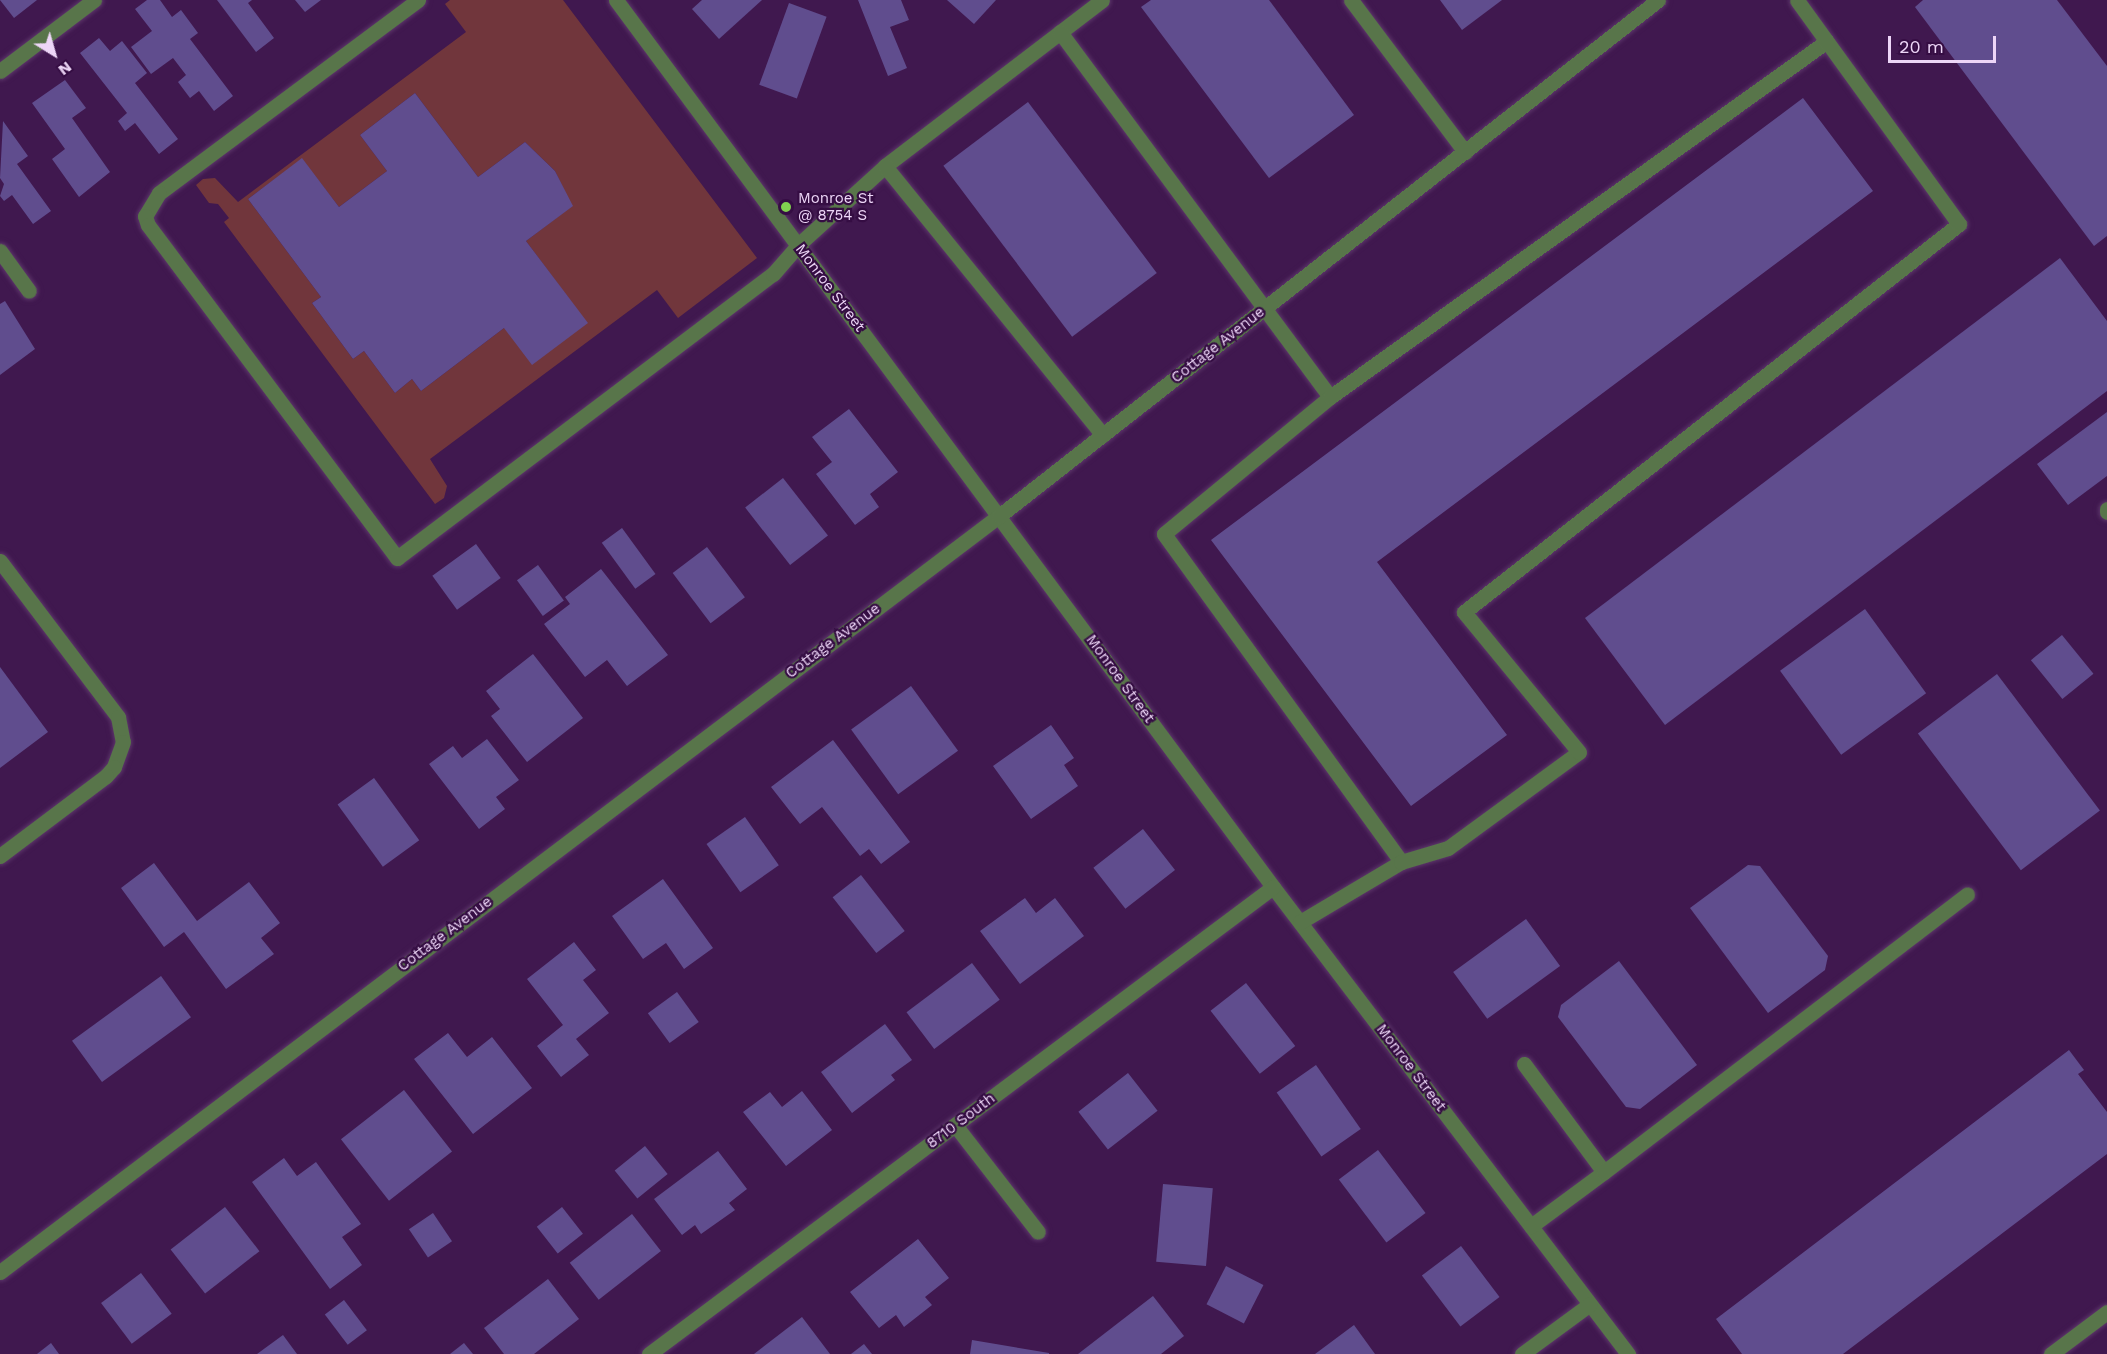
<!DOCTYPE html>
<style>
body{margin:0}
#map{position:relative;width:2107px;height:1354px;overflow:hidden;background:#40184f;font-family:"Work Sans",sans-serif}
div>[style]{position:absolute}
[style*='--x']{left:calc(var(--x)*1px);top:calc(var(--y)*1px);width:calc(var(--w)*1px);rotate:calc(var(--a)*1deg)}
.green>*{inset:0;background:#71363c}
.building>*{inset:0;background:#604d8e;transform-origin:0 0}
.roads{filter:drop-shadow(0 0 2px #5c366a) drop-shadow(0 0 2px #5c366a)}
.minor>*{height:15px;margin:-7.5px;padding:0 7.5px;transform-origin:7.5px;border-radius:7.5px;background:#58754a}
.dots>*{width:16px;height:16px;translate:-50% -50%;box-sizing:border-box;border:3px solid #350d43;border-radius:50%}
span{translate:-50% -50%;white-space:nowrap;text-align:center;line-height:1.15;-webkit-text-stroke:4.5px #350d43;paint-order:stroke}
.poi-label{font-size:15px;color:#edd6f7}
.left{translate:0 -50%;text-align:left}
.street-label{font-size:15px;color:#edd6f7}
.north{position:absolute;left:24px;top:24px;width:60px;height:60px;-webkit-text-stroke:4px #350d43;paint-order:stroke;rotate:143deg;font-size:16px;font-weight:700;line-height:24px;text-align:center;color:#edd6f7}
.north::after{content:'';display:block;margin:auto;width:21px;height:27px;background:#edd6f7;clip-path:polygon(50% 0,100% 100%,50% 72%,0 100%)}
.scale{position:absolute;left:1888px;top:36px;width:108px;height:27px;box-sizing:border-box;border:3px solid #edd6f7;border-top:0;padding-left:8px;font-size:18px;line-height:21px;white-space:nowrap;color:#edd6f7;-webkit-text-stroke:4px #350d43;paint-order:stroke}
</style>
<div id="map">
<div class="green">
<div style="clip-path:polygon(evenodd,450px 0,563px 0,757px 258px,678px 318px,657px 290px,430px 459px,447px 486px,444px 498px,435px 504px,224px 222px,229px 218px,218px 204px,209px 203px,196px 185px,203px 179px,215px 178px,238px 202px,466px 32px,445px 4px,450px 0,415px 93px,478px 177px,525px 142px,555px 171px,572px 206px,526px 241px,587px 323px,504px 328px,421px 391px,412px 379px,395px 393px,364px 351px,353px 359px,312px 303px,321px 297px,248px 199px,302px 159px,339px 207px,387px 171px,360px 135px,415px 93px)"></div>
</div>
<div class="building">
<div style="clip-path:polygon(0 0,37px 0,14px 18px)"></div>
<div style="clip-path:polygon(147px 0,160px 0,172px 17px,181px 10px,198px 33px,190px 39px,233px 96px,214px 111px,199px 91px,190px 98px,178px 82px,186px 75px,173px 58px,151px 74px,131px 47px,152px 31px,135px 9px)"></div>
<div style="clip-path:polygon(217px 0,252px 0,248px 3px,274px 38px,256px 52px)"></div>
<div style="clip-path:polygon(295px 0,321px 0,305px 12px)"></div>
<div style="clip-path:polygon(702px 0,762px 0,719px 39px,692px 9px)"></div>
<div style="clip-path:polygon(858px 0,901px 0,909px 20px,890px 27px,907px 68px,888px 76px)"></div>
<div style="clip-path:polygon(947px 0,996px 0,974px 24px)"></div>
<div style="clip-path:polygon(1151px 0,1269px 0,1354px 115px,1269px 178px,1141px 7px)"></div>
<div style="clip-path:polygon(1440px 0,1502px 0,1462px 30px)"></div>
<div style="clip-path:polygon(1923px 0,2057px 0,2107px 66px,2107px 236px,2094px 246px,1915px 7px)"></div>
<div style="left:789px;top:3px;width:40px;height:87px;rotate:20deg"></div>
<div style="clip-path:polygon(99px 38px,110px 51px,122px 41px,147px 73px,135px 83px,178px 139px,159px 154px,135px 123px,125px 131px,118px 121px,127px 113px,80px 53px)"></div>
<div style="clip-path:polygon(65px 80px,86px 108px,72px 118px,110px 172px,79px 197px,52px 159px,65px 149px,32px 103px)"></div>
<div style="clip-path:polygon(415px 93px,478px 177px,525px 142px,555px 171px,573px 206px,526px 241px,588px 323px,532px 365px,504px 328px,421px 391px,412px 379px,395px 393px,364px 351px,353px 359px,312px 303px,321px 297px,248px 199px,302px 158px,339px 207px,387px 171px,360px 135px)"></div>
<div style="clip-path:polygon(1803px 98px,1873px 191px,1377px 562px,1507px 735px,1411px 806px,1211px 540px)"></div>
<div style="left:1028px;top:102px;width:214px;height:106px;rotate:53deg"></div>
<div style="clip-path:polygon(3px 121px,28px 156px,17px 164px,51px 211px,33px 224px,12px 195px,4px 201px,0 196px,4px 184px,0 178px)"></div>
<div style="clip-path:polygon(2060px 258px,2107px 321px,2107px 391px,1665px 725px,1585px 618px)"></div>
<div style="clip-path:polygon(5px 301px,35px 349px,0 375px,0 304px)"></div>
<div style="clip-path:polygon(849px 409px,898px 472px,870px 494px,879px 507px,855px 525px,816px 474px,832px 462px,812px 437px)"></div>
<div style="clip-path:polygon(2107px 412px,2107px 476px,2068px 505px,2037px 464px)"></div>
<div style="left:783px;top:478px;width:73px;height:48px;rotate:52deg"></div>
<div style="left:622px;top:528px;width:57px;height:25px;rotate:54deg"></div>
<div style="left:476px;top:544px;width:42px;height:54px;rotate:54deg"></div>
<div style="left:707px;top:547px;width:63px;height:43px;rotate:53deg"></div>
<div style="left:538px;top:565px;width:44px;height:26px;rotate:54deg"></div>
<div style="clip-path:polygon(601px 569px,668px 655px,627px 686px,607px 660px,585px 677px,544px 624px,570px 604px,565px 597px)"></div>
<div style="left:1865px;top:609px;width:104px;height:105px;rotate:54deg"></div>
<div style="left:2062px;top:635px;width:50px;height:40px;rotate:51deg"></div>
<div style="clip-path:polygon(533px 654px,583px 718px,527px 762px,491px 716px,500px 709px,486px 691px)"></div>
<div style="clip-path:polygon(0 667px,48px 732px,0 768px)"></div>
<div style="left:1997px;top:674px;width:171px;height:99px;rotate:53deg"></div>
<div style="left:911px;top:686px;width:80px;height:74px;rotate:54deg"></div>
<div style="clip-path:polygon(1051px 725px,1074px 758px,1064px 765px,1078px 786px,1031px 819px,993px 766px)"></div>
<div style="clip-path:polygon(487px 739px,519px 780px,496px 797px,505px 809px,479px 829px,429px 764px,453px 746px,462px 758px)"></div>
<div style="clip-path:polygon(833px 740px,910px 842px,881px 864px,869px 849px,860px 856px,822px 807px,800px 824px,771px 787px)"></div>
<div style="left:374px;top:778px;width:77px;height:45px;rotate:54deg"></div>
<div style="left:745px;top:817px;width:59px;height:47px;rotate:55deg"></div>
<div style="left:1143px;top:829px;width:52px;height:63px;rotate:52deg"></div>
<div style="clip-path:polygon(154px 863px,197px 921px,249px 882px,280px 923px,261px 938px,274px 954px,226px 989px,184px 932px,164px 947px,121px 888px)"></div>
<div style="clip-path:polygon(1748px 865px,1760px 866px,1828px 956px,1825px 970px,1768px 1013px,1690px 908px)"></div>
<div style="left:861px;top:875px;width:71px;height:36px;rotate:52deg"></div>
<div style="clip-path:polygon(663px 879px,713px 948px,684px 969px,666px 943px,643px 959px,612px 916px)"></div>
<div style="clip-path:polygon(1025px 898px,1036px 913px,1055px 898px,1084px 936px,1020px 984px,980px 931px)"></div>
<div style="left:1526px;top:919px;width:58px;height:90px;rotate:54deg"></div>
<div style="clip-path:polygon(574px 942px,596px 970px,583px 980px,609px 1013px,576px 1039px,589px 1055px,561px 1077px,537px 1046px,563px 1025px,527px 979px)"></div>
<div style="clip-path:polygon(1619px 961px,1697px 1065px,1640px 1109px,1626px 1107px,1558px 1017px,1561px 1005px)"></div>
<div style="left:972px;top:963px;width:46px;height:82px;rotate:53deg"></div>
<div style="left:161px;top:976px;width:51px;height:110px;rotate:54deg"></div>
<div style="left:1246px;top:983px;width:80px;height:45px;rotate:52deg"></div>
<div style="left:677px;top:992px;width:37px;height:36px;rotate:54deg"></div>
<div style="clip-path:polygon(885px 1024px,912px 1060px,891px 1075px,895px 1080px,852px 1113px,821px 1072px)"></div>
<div style="clip-path:polygon(448px 1033px,467px 1057px,492px 1037px,532px 1088px,473px 1134px,414px 1059px)"></div>
<div style="clip-path:polygon(2069px 1050px,2084px 1070px,2078px 1074px,2107px 1112px,2107px 1154px,1843px 1354px,1742px 1354px,1716px 1319px)"></div>
<div style="left:1316px;top:1065px;width:78px;height:48px;rotate:55deg"></div>
<div style="left:1128px;top:1073px;width:48px;height:63px;rotate:52deg"></div>
<div style="left:404px;top:1090px;width:78px;height:80px;rotate:52deg"></div>
<div style="clip-path:polygon(802px 1091px,832px 1130px,786px 1166px,743px 1112px,770px 1092px,782px 1107px)"></div>
<div style="left:645px;top:1146px;width:36px;height:39px;rotate:51deg"></div>
<div style="left:1378px;top:1150px;width:79px;height:49px;rotate:53deg"></div>
<div style="clip-path:polygon(718px 1151px,747px 1189px,729px 1203px,735px 1210px,701px 1234px,695px 1225px,682px 1235px,654px 1199px)"></div>
<div style="clip-path:polygon(284px 1158px,297px 1176px,316px 1162px,361px 1224px,342px 1237px,362px 1265px,330px 1289px,252px 1182px)"></div>
<div style="left:1163px;top:1184px;width:50px;height:78px;rotate:5deg"></div>
<div style="left:225px;top:1207px;width:56px;height:69px;rotate:52deg"></div>
<div style="left:562px;top:1207px;width:34px;height:32px;rotate:52deg"></div>
<div style="left:433px;top:1213px;width:34px;height:29px;rotate:56deg"></div>
<div style="left:632px;top:1214px;width:47px;height:79px;rotate:52deg"></div>
<div style="clip-path:polygon(918px 1239px,949px 1278px,925px 1297px,932px 1305px,904px 1327px,896px 1315px,879px 1328px,850px 1292px)"></div>
<div style="left:1461px;top:1246px;width:64px;height:49px;rotate:53deg"></div>
<div style="left:1226px;top:1266px;width:42px;height:43px;rotate:27deg"></div>
<div style="left:141px;top:1273px;width:51px;height:50px;rotate:53deg"></div>
<div style="clip-path:polygon(548px 1279px,579px 1319px,534px 1354px,504px 1354px,484px 1328px)"></div>
<div style="clip-path:polygon(1153px 1296px,1184px 1336px,1161px 1354px,1078px 1354px)"></div>
<div style="left:344px;top:1300px;width:38px;height:24px;rotate:53deg"></div>
<div style="clip-path:polygon(802px 1317px,830px 1354px,754px 1354px)"></div>
<div style="clip-path:polygon(1354px 1325px,1375px 1354px,1315px 1354px)"></div>
<div style="clip-path:polygon(283px 1335px,297px 1354px,257px 1354px)"></div>
<div style="clip-path:polygon(972px 1340px,1049px 1353px,1049px 1354px,970px 1354px)"></div>
<div style="clip-path:polygon(51px 1343px,59px 1354px,37px 1354px)"></div>
<div style="clip-path:polygon(464px 1343px,473px 1354px,450px 1354px)"></div>
<div style="clip-path:polygon(864px 1344px,872px 1354px,851px 1354px)"></div>
</div>
<div class="roads">
<div class="minor">
<div style="--x:418;--y:0;--w:323;--a:143.3"></div>
<div style="--x:159;--y:193;--w:27;--a:121"></div>
<div style="--x:145;--y:216;--w:9;--a:72"></div>
<div style="--x:148;--y:225;--w:416;--a:53.2"></div>
<div style="--x:397;--y:558;--w:471;--a:-37.1"></div>
<div style="--x:773;--y:274;--w:38;--a:-49"></div>
<div style="--x:798;--y:245;--w:118;--a:-42.2"></div>
<div style="--x:885;--y:166;--w:273;--a:-37.4"></div>
<div style="--x:616;--y:0;--w:1104;--a:53.47"></div>
<div style="--x:1273;--y:887;--w:587;--a:52.76"></div>
<div style="--x:1351;--y:0;--w:190;--a:53.1"></div>
<div style="--x:1060;--y:32;--w:454;--a:53.5"></div>
<div style="--x:1330;--y:397;--w:215;--a:140.5"></div>
<div style="--x:1164;--y:534;--w:405;--a:54.1"></div>
<div style="--x:0;--y:71;--w:118;--a:-37.1"></div>
<div style="--x:885;--y:166;--w:346;--a:51"></div>
<div style="--x:0;--y:251;--w:49;--a:54.1"></div>
<div style="--x:1330;--y:397;--w:611;--a:-35.61"></div>
<div style="--x:2107;--y:509;--w:3;--a:90"></div>
<div style="--x:0;--y:561;--w:196;--a:52.9"></div>
<div style="--x:118;--y:717;--w:25;--a:79"></div>
<div style="--x:123;--y:742;--w:27;--a:110"></div>
<div style="--x:114;--y:767;--w:12;--a:132"></div>
<div style="--x:106;--y:776;--w:133;--a:143"></div>
<div style="--x:1300;--y:922;--w:117;--a:-30.7"></div>
<div style="--x:1401;--y:862;--w:49;--a:-16.6"></div>
<div style="--x:1448;--y:848;--w:162;--a:-36.2"></div>
<div style="--x:1579;--y:752;--w:181;--a:-129.4"></div>
<div style="--x:1464;--y:612;--w:629;--a:-38.09"></div>
<div style="--x:1959;--y:224;--w:276;--a:-125.9"></div>
<div style="--x:1524;--y:1064;--w:134;--a:53.5"></div>
<div style="--x:1604;--y:1172;--w:91;--a:143.5"></div>
<div style="--x:955;--y:1125;--w:135;--a:52.2"></div>
<div style="--x:1604;--y:1172;--w:457;--a:-37.4"></div>
<div style="--x:0;--y:1272;--w:1253;--a:-37.12"></div>
<div style="--x:999;--y:516;--w:837;--a:-38.06"></div>
<div style="--x:649;--y:1354;--w:779;--a:-36.81"></div>
<div style="--x:1522;--y:1354;--w:84;--a:-36.3"></div>
<div style="--x:2051;--y:1354;--w:70;--a:-36.9"></div>
</div>
</div>
<div class="dots">
<div style="left:786px;top:207px;background:#81d050"></div>
</div>
<div class="poi-label">
<span class="left" style="left:798px;top:207px">Monroe St<br>@ 8754 S</span>
</div>
<div class="street-label">
<span style="left:830px;top:288px;rotate:53deg">Monroe Street</span>
<span style="left:1218px;top:345px;rotate:-38deg">Cottage Avenue</span>
<span style="left:833px;top:641px;rotate:-37deg">Cottage Avenue</span>
<span style="left:1120px;top:679px;rotate:54deg">Monroe Street</span>
<span style="left:445px;top:934px;rotate:-37deg">Cottage Avenue</span>
<span style="left:1411px;top:1068px;rotate:53deg">Monroe Street</span>
<span style="left:961px;top:1121px;rotate:-37deg">8710 South</span>
</div>
<div class="north">N</div>
<div class="scale">20 m</div>
</div>
